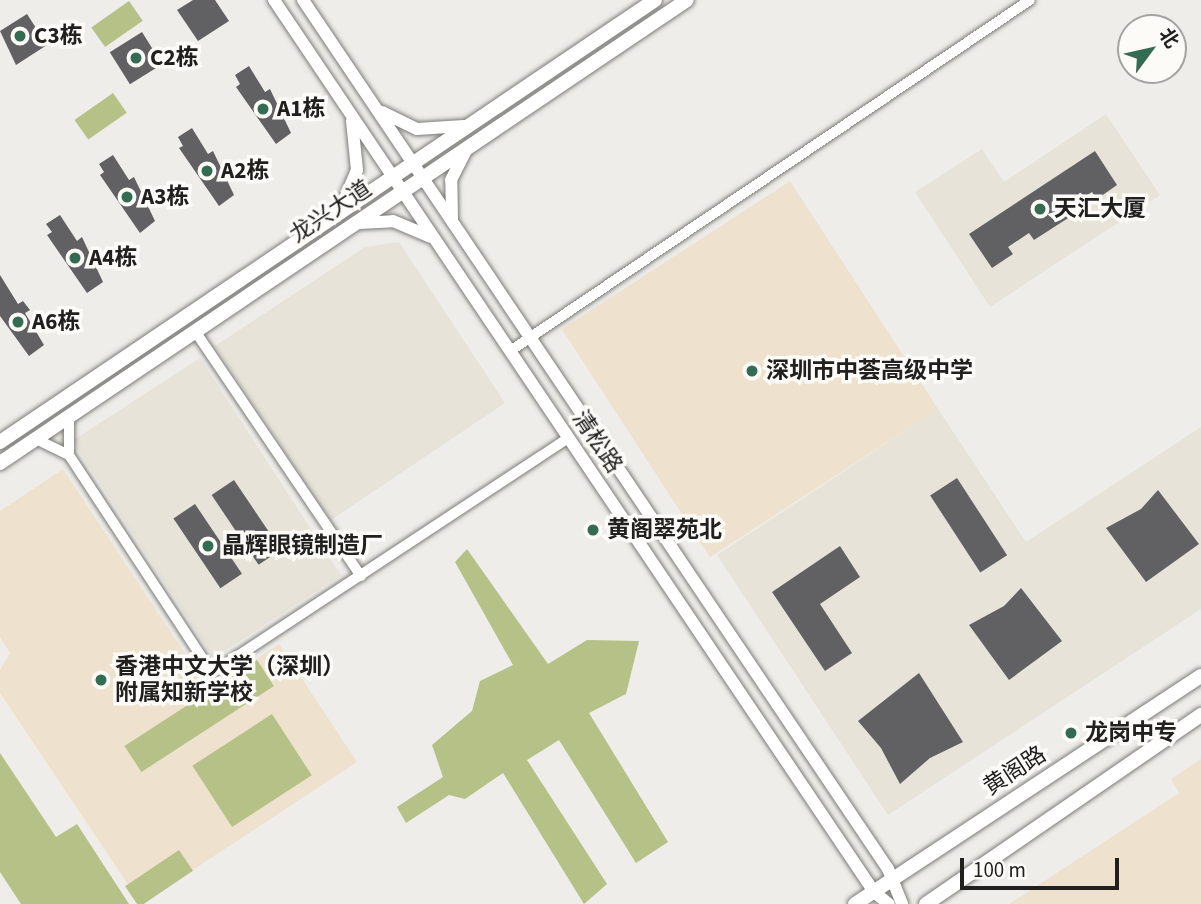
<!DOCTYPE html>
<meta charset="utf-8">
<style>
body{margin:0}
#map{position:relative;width:1201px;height:904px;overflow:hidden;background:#eeedea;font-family:"Source Sans 3","Noto Sans SC",sans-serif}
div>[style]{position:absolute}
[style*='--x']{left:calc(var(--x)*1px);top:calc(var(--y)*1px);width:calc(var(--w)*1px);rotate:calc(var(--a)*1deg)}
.built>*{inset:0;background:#e7e3d9;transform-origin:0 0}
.education>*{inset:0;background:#eee2ce;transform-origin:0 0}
.green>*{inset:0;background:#b5c187;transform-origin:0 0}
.building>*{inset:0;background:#616164;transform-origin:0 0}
.roads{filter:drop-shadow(0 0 2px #7c7b78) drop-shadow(0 0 2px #7c7b78)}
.minor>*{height:10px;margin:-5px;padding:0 5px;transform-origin:5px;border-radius:5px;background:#fff}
.tertiary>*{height:12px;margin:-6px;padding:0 6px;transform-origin:6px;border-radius:6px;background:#fff}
.secondary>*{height:14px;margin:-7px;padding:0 7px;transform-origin:7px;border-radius:7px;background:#fff}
.dots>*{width:19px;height:19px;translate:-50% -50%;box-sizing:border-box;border:4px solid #fcfbf7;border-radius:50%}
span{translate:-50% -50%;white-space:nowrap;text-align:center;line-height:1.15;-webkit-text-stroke:7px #fcfbf7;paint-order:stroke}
.poi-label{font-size:23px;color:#21201f;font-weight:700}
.left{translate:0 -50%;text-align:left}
.street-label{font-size:23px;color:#21201f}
.north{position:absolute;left:1117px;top:14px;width:70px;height:70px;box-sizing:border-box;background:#fcfbf7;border:2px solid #a4a3a1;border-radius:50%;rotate:57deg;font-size:19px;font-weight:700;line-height:28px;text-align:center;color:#21201f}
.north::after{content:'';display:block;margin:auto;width:24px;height:32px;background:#346c53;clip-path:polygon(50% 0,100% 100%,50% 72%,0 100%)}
.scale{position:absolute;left:960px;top:858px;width:159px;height:32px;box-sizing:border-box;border:4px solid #21201f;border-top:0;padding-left:9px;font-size:21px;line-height:24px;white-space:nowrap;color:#21201f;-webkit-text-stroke:5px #fcfbf7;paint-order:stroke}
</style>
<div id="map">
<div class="built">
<div style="clip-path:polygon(1106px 114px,1160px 195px,990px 307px,915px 192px,982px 149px,1004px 182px)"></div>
<div style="clip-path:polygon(399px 242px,505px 403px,331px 520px,215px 346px,365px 247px)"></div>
<div style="left:200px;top:358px;width:259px;height:152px;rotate:57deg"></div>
<div style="clip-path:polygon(938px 409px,1026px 542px,1201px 427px,1201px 609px,888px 815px,717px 555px)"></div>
</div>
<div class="education">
<div style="left:790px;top:181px;width:272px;height:272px;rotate:57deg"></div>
<div style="clip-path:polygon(63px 469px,209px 690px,279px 644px,357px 762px,141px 904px,0 693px,0 670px,10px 653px,0 637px,0 511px)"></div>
<div style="clip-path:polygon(1201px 759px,1201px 904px,1009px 904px,1179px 793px,1171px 779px)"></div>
</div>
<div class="green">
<div style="left:129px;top:1px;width:24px;height:46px;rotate:55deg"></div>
<div style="left:113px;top:93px;width:24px;height:47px;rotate:55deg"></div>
<div style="clip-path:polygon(467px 549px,548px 664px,587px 640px,639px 641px,626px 694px,589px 713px,668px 842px,636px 863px,559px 740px,527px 760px,607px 884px,584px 904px,503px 773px,465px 799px,449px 795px,406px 823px,397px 807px,443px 777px,432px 745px,472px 711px,480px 681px,513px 665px,455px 562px)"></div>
<div style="left:257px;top:660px;width:31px;height:158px;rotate:57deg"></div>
<div style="left:272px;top:714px;width:73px;height:95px;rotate:57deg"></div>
<div style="clip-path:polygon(0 753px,56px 837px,77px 824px,129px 904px,21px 904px,0 872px)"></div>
<div style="left:179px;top:850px;width:25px;height:65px;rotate:56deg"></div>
</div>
<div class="building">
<div style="clip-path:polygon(193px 0,215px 0,229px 21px,198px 41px,177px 10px)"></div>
<div style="clip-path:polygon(27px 14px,47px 45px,16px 65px,0 31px)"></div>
<div style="left:142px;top:32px;width:38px;height:38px;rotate:58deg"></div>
<div style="clip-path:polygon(249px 66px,265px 92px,270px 89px,291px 133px,276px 144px,236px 87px,240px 84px,235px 75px)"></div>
<div style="clip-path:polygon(192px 128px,208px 154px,213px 151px,234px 195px,219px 206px,179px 148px,183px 146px,178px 137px)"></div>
<div style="clip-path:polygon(1095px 151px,1117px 185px,1097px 199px,1092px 192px,1071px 205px,1076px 213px,1034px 240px,1029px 233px,1008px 247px,1013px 254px,992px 268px,969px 234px)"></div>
<div style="clip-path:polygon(113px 155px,129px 180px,134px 177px,155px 221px,140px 233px,100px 175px,104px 172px,99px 164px)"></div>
<div style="clip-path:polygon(60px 215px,77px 241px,82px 237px,103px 282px,87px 293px,47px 235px,52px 232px,46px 224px)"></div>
<div style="clip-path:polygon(0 275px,18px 304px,23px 301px,30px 310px,25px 313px,44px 345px,29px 356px,0 316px)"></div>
<div style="left:957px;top:478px;width:92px;height:32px;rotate:57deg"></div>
<div style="left:234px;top:480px;width:84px;height:27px;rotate:56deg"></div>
<div style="clip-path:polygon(1158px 490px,1199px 544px,1146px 582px,1106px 528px,1141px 509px)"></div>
<div style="left:195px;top:504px;width:84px;height:26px;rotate:56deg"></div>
<div style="clip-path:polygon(840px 546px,860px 577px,820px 604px,852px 653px,825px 671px,772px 592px)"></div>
<div style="clip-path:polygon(1021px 588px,1062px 641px,1009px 680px,969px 625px,1004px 606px)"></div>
<div style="clip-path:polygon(919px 673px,963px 742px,930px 758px,900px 784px,881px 748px,858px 721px)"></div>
</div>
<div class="roads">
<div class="minor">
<div style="--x:195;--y:331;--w:296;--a:55.9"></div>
<div style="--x:510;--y:351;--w:627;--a:-34.02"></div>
<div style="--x:36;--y:439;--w:37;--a:26"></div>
<div style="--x:69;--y:455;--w:261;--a:56.7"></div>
<div style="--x:212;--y:673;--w:427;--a:-33.4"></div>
<div style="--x:69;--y:455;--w:39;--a:-90"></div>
</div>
<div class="tertiary">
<div style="--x:274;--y:0;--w:1075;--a:56.07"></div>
<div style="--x:874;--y:892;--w:19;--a:39"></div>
<div style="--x:303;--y:0;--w:1048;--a:56.05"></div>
<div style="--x:888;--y:869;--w:38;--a:68"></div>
<div style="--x:382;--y:112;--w:39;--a:26"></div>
<div style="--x:417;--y:129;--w:47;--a:-3.7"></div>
<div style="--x:340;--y:210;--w:43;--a:-67"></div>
<div style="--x:357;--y:170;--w:49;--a:-95.8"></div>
<div style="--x:452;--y:219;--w:39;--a:-91"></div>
<div style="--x:451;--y:180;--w:33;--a:-63"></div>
<div style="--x:359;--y:223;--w:34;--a:-3"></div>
<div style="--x:393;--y:221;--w:41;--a:22.8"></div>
</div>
<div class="secondary">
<div style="--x:0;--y:442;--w:790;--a:-34.01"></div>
<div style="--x:0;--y:463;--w:828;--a:-33.98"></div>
<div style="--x:855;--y:904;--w:414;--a:-33.4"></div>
<div style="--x:926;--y:904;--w:334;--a:-34.5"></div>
</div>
</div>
<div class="dots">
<div style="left:20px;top:36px;background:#346c53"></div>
<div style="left:136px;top:58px;background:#346c53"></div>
<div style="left:263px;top:109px;background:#346c53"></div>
<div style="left:207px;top:171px;background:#346c53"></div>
<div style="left:127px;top:197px;background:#346c53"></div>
<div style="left:1040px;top:209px;background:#346c53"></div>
<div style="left:75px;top:258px;background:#346c53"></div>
<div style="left:18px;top:322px;background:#346c53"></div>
<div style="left:752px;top:371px;background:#346c53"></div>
<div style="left:593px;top:530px;background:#346c53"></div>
<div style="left:208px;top:546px;background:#346c53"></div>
<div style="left:101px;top:680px;background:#346c53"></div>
<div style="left:1071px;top:733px;background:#346c53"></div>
</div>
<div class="poi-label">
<span class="left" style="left:34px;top:36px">C3栋</span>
<span class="left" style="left:150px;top:58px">C2栋</span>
<span class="left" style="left:277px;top:109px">A1栋</span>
<span class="left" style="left:221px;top:171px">A2栋</span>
<span class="left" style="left:141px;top:197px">A3栋</span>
<span class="left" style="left:1054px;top:209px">天汇大厦</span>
<span class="left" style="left:89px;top:258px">A4栋</span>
<span class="left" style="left:32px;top:322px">A6栋</span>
<span class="left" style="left:766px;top:371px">深圳市中荟高级中学</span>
<span class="left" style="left:607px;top:530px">黄阁翠苑北</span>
<span class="left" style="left:222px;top:546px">晶辉眼镜制造厂</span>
<span class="left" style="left:115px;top:680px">香港中文大学（深圳）<br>附属知新学校</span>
<span class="left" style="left:1085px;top:733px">龙岗中专</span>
</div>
<div class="street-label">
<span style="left:331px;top:212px;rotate:-34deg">龙兴大道</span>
<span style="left:597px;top:442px;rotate:56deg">清松路</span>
<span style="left:1015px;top:771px;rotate:-33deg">黄阁路</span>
</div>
<div class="north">北</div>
<div class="scale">100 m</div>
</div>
